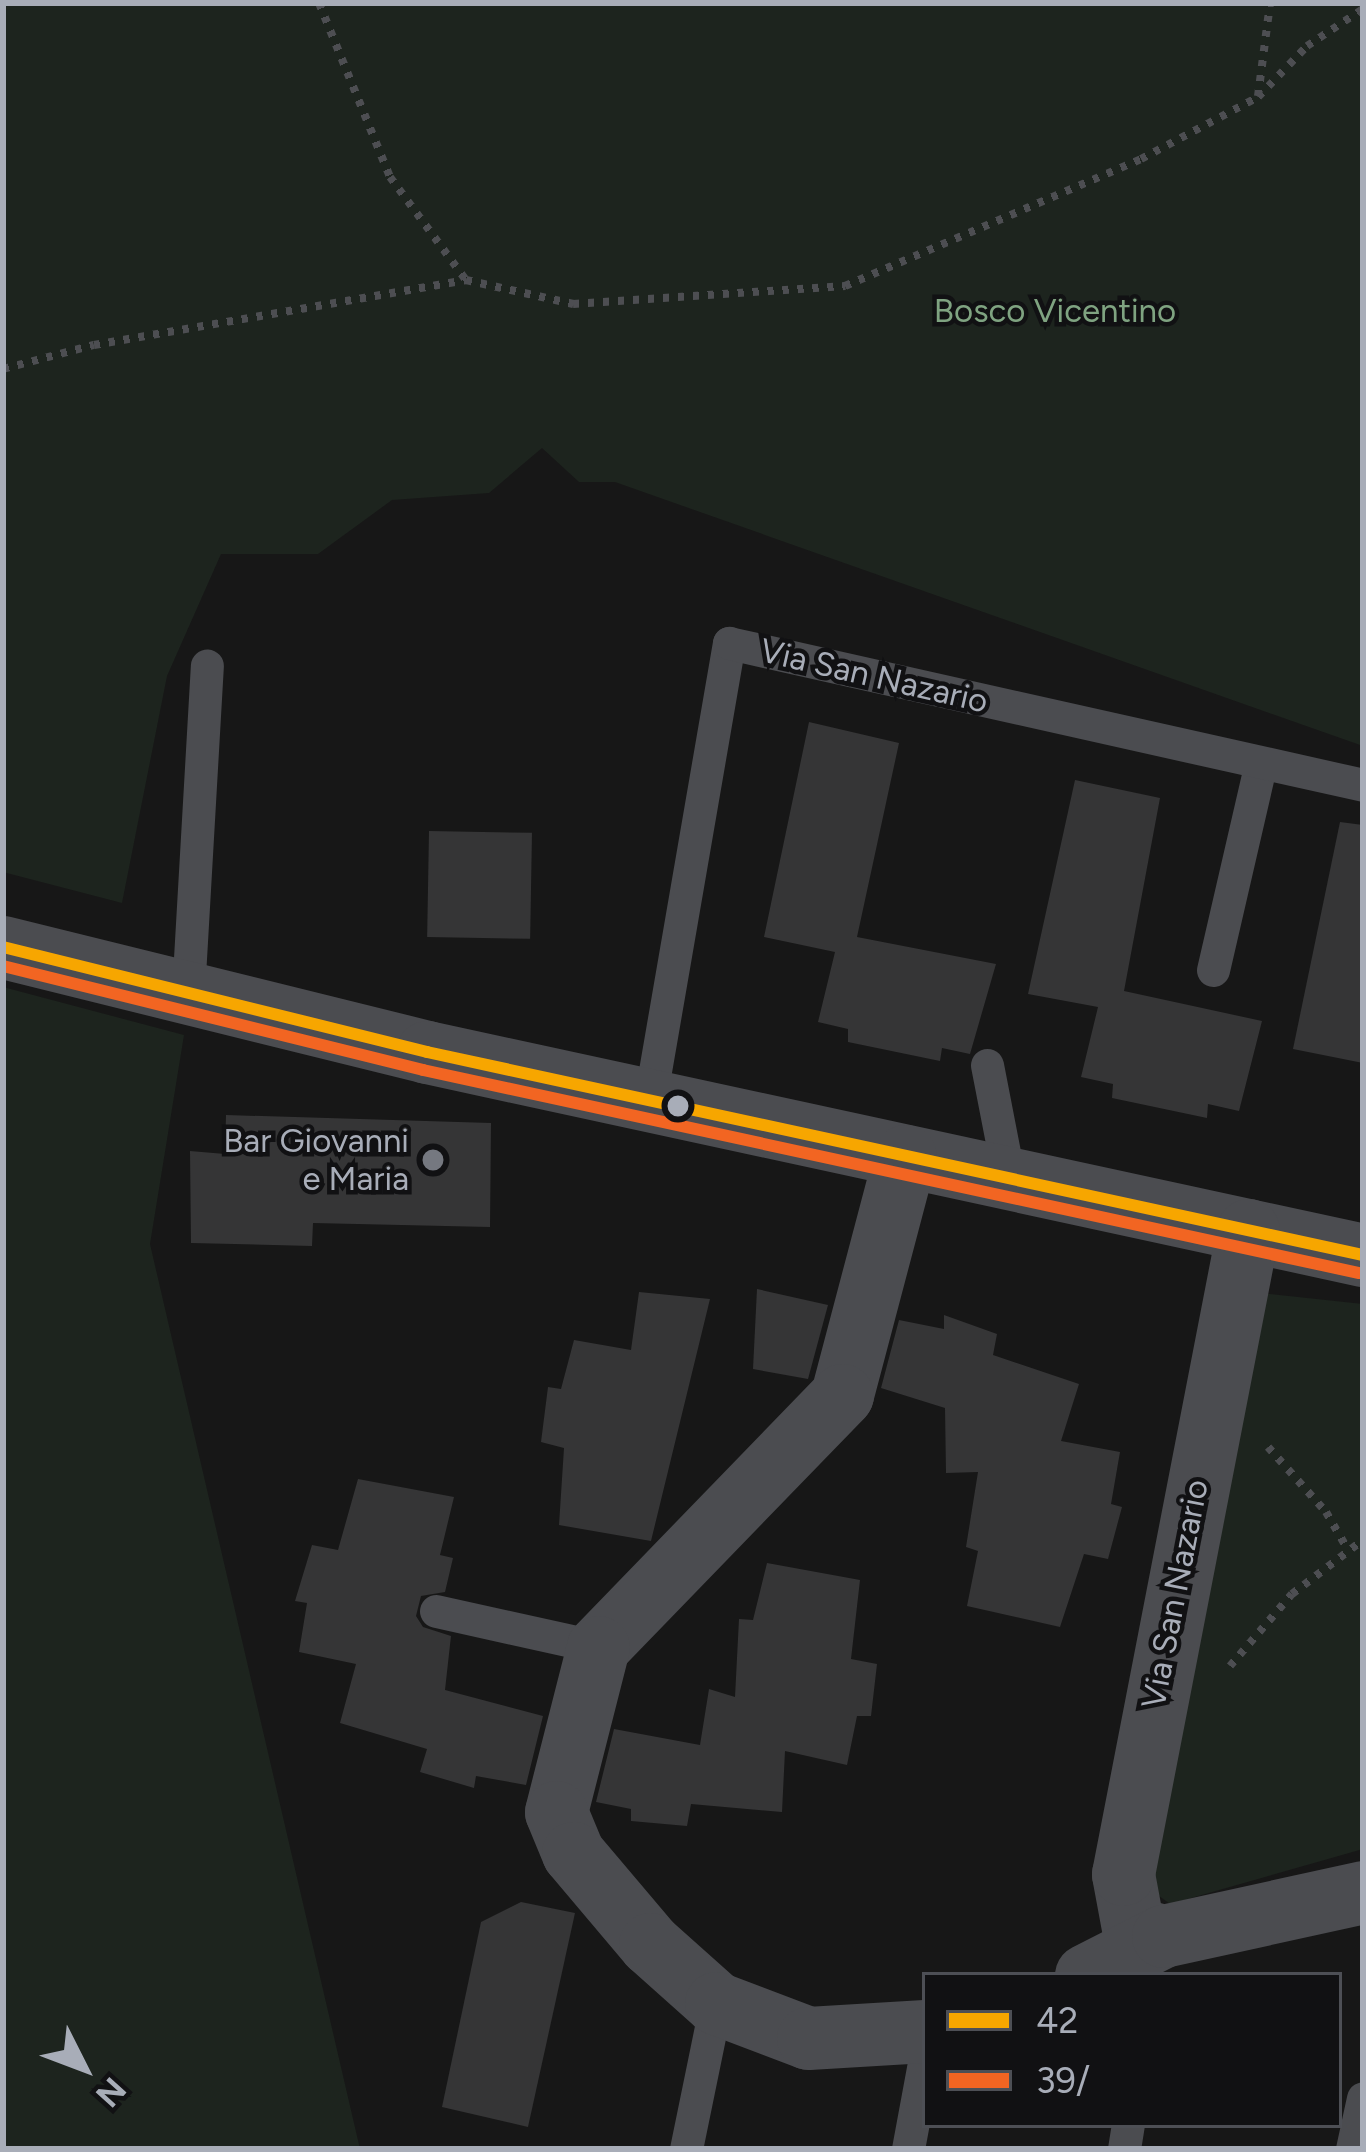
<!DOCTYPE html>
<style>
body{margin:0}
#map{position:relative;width:1366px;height:2152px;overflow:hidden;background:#171717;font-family:Figtree,sans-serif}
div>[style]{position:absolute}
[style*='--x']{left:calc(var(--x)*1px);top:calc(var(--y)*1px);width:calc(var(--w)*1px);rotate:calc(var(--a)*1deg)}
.green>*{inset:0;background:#1d241e}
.building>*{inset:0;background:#353536;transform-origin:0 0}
.path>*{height:8px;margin-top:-4px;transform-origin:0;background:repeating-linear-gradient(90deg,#4d4e52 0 6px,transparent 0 15px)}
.service>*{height:33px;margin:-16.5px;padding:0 16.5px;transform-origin:16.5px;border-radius:16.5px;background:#4b4c50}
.minor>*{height:63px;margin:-31.5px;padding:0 31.5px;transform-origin:31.5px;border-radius:31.5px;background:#4b4c50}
.bus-1>*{height:12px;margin:-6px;padding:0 6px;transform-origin:6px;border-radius:6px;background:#f7a600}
.bus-2>*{height:12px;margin:-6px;padding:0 6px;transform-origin:6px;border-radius:6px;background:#f26522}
.dots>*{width:33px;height:33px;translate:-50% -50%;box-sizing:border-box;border:6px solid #111113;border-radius:50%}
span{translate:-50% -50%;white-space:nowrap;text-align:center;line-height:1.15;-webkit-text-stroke:9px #111113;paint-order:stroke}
.park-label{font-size:33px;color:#7fa381}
.street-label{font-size:33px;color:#a8adb8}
.poi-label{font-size:33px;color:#a8adb8}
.right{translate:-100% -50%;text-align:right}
.frame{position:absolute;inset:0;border:6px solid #a8adb8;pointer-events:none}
.legend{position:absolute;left:922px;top:1972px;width:420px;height:156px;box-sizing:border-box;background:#111113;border:3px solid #4d4f55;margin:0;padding:15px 21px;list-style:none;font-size:36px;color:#a8adb8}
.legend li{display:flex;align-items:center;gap:24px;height:60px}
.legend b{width:60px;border:3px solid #4d4f55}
.north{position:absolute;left:24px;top:2008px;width:120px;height:120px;-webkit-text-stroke:9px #111113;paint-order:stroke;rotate:132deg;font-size:33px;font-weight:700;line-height:48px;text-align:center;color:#a8adb8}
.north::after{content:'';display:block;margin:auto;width:42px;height:54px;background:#a8adb8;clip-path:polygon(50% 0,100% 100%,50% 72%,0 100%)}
</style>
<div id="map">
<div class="green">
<div style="clip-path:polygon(3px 3px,1363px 3px,1363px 746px,615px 482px,579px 482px,542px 448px,489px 493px,392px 500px,318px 554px,221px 554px,167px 676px,122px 903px,3px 872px)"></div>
<div style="clip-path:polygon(3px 987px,184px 1035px,150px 1244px,360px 2149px,3px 2149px)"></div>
<div style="clip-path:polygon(1252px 1292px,1363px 1304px,1363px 1849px,1170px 1904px,1151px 1890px)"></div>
</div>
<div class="building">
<div style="clip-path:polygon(809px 722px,899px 743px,857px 937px,996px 964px,970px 1054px,942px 1048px,940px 1061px,848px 1042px,848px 1029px,818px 1022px,835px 952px,764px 937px)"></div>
<div style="clip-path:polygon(1075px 780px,1160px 798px,1124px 991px,1262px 1021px,1239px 1111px,1208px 1104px,1207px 1118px,1112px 1098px,1113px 1084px,1081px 1077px,1098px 1007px,1028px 994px)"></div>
<div style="clip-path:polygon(1340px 822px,1363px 825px,1363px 1063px,1293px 1049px)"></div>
<div style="left:429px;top:831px;width:103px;height:106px;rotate:1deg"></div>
<div style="clip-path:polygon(226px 1115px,491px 1123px,490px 1227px,313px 1223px,312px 1246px,191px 1243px,190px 1151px,225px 1154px)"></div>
<div style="clip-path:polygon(757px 1289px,828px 1305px,808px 1379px,753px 1369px)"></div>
<div style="clip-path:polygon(639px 1292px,710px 1299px,651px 1541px,559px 1525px,564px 1448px,541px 1442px,548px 1387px,561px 1389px,574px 1340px,631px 1350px)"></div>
<div style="clip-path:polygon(944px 1315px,997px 1334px,993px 1355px,1079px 1384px,1061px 1441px,1120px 1452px,1111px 1504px,1122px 1507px,1108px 1559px,1084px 1554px,1060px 1627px,967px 1606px,978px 1551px,966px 1547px,978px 1472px,946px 1473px,945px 1408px,881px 1388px,899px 1320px,944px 1329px)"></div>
<div style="clip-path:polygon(358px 1479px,454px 1497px,440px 1555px,453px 1558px,445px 1592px,421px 1596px,416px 1616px,423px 1627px,451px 1636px,445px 1690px,543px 1716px,526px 1785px,476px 1776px,474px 1788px,420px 1772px,427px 1749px,340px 1723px,356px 1664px,299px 1652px,307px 1603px,295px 1601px,312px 1545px,338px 1550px)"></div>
<div style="clip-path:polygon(767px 1563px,860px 1580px,851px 1659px,877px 1664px,871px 1716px,857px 1716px,847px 1765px,785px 1751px,782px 1812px,691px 1804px,687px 1826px,631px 1821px,631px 1809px,596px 1802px,614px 1729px,700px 1745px,709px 1689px,735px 1697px,739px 1619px,753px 1620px)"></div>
<div style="clip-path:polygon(521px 1902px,575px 1913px,528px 2127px,442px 2107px,481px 1922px)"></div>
</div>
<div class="path">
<div style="--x:319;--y:3;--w:188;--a:67.8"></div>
<div style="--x:390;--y:177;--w:128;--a:53.6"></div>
<div style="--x:466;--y:280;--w:110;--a:12.6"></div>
<div style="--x:573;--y:304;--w:273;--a:-3.8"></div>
<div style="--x:845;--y:286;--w:322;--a:-23.2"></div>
<div style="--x:1141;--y:159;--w:132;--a:-27.9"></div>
<div style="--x:1258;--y:97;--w:71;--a:-46.1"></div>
<div style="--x:1307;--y:46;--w:67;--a:-33.5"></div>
<div style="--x:1258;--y:96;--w:94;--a:-82.6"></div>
<div style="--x:3;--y:369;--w:94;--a:-14.8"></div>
<div style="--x:94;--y:345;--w:378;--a:-9.9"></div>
<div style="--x:1268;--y:1447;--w:87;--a:48.3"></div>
<div style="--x:1326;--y:1512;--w:44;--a:59.9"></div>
<div style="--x:1230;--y:1666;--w:95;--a:-49.3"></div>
<div style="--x:1292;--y:1594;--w:89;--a:-37.3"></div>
</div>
<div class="service">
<div style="--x:1213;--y:970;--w:209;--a:-77"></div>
<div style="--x:188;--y:993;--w:328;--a:-86.7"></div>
<div style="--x:987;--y:1065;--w:115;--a:79"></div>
<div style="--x:650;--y:1100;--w:464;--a:-80.2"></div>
<div style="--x:729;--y:643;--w:650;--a:12.62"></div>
<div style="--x:436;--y:1611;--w:166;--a:12.5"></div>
<div style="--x:686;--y:2149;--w:149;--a:-78.4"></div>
<div style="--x:908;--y:2149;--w:94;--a:-79.5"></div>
<div style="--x:1124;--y:2149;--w:24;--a:-81"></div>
<div style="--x:1352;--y:2149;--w:52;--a:-77.8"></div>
</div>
<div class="minor">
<div style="--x:3;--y:947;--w:437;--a:13.9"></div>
<div style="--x:427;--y:1052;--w:958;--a:12.24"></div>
<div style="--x:905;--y:1156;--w:247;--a:104.8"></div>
<div style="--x:842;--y:1395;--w:351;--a:134.1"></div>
<div style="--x:598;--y:1647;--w:170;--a:104.3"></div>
<div style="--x:556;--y:1812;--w:44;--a:67.5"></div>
<div style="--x:573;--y:1853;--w:119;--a:49.8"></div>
<div style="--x:650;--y:1944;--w:89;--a:41.8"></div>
<div style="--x:716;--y:2003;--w:98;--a:20.8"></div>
<div style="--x:808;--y:2038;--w:117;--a:-3.4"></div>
<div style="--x:1163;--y:1936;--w:31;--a:-165"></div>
<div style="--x:1133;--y:1928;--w:55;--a:-100.5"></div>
<div style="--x:1123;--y:1874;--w:656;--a:-79.02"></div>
<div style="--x:1086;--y:1975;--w:86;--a:-26.9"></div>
<div style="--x:1163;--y:1936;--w:205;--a:-12.4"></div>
</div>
<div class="bus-1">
<div style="--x:3;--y:947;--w:437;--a:13.9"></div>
<div style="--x:427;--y:1052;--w:958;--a:12.24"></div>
</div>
<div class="bus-2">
<div style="--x:3;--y:966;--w:433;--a:13.9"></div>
<div style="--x:423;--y:1070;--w:958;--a:12.24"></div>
</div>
<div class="dots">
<div style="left:678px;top:1106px;background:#a8adb8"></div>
<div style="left:433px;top:1160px;background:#757880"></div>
</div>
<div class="park-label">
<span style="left:1055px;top:311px">Bosco Vicentino</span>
</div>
<div class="street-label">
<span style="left:874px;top:676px;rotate:13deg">Via San Nazario</span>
<span style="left:1175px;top:1594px;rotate:-79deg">Via San Nazario</span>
</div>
<div class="poi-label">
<span class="right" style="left:409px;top:1160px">Bar Giovanni<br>e Maria</span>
</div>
<div class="frame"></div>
<ul class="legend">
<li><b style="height:15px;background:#f7a600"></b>42</li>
<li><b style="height:15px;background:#f26522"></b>39/</li>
</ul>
<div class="north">N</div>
</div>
